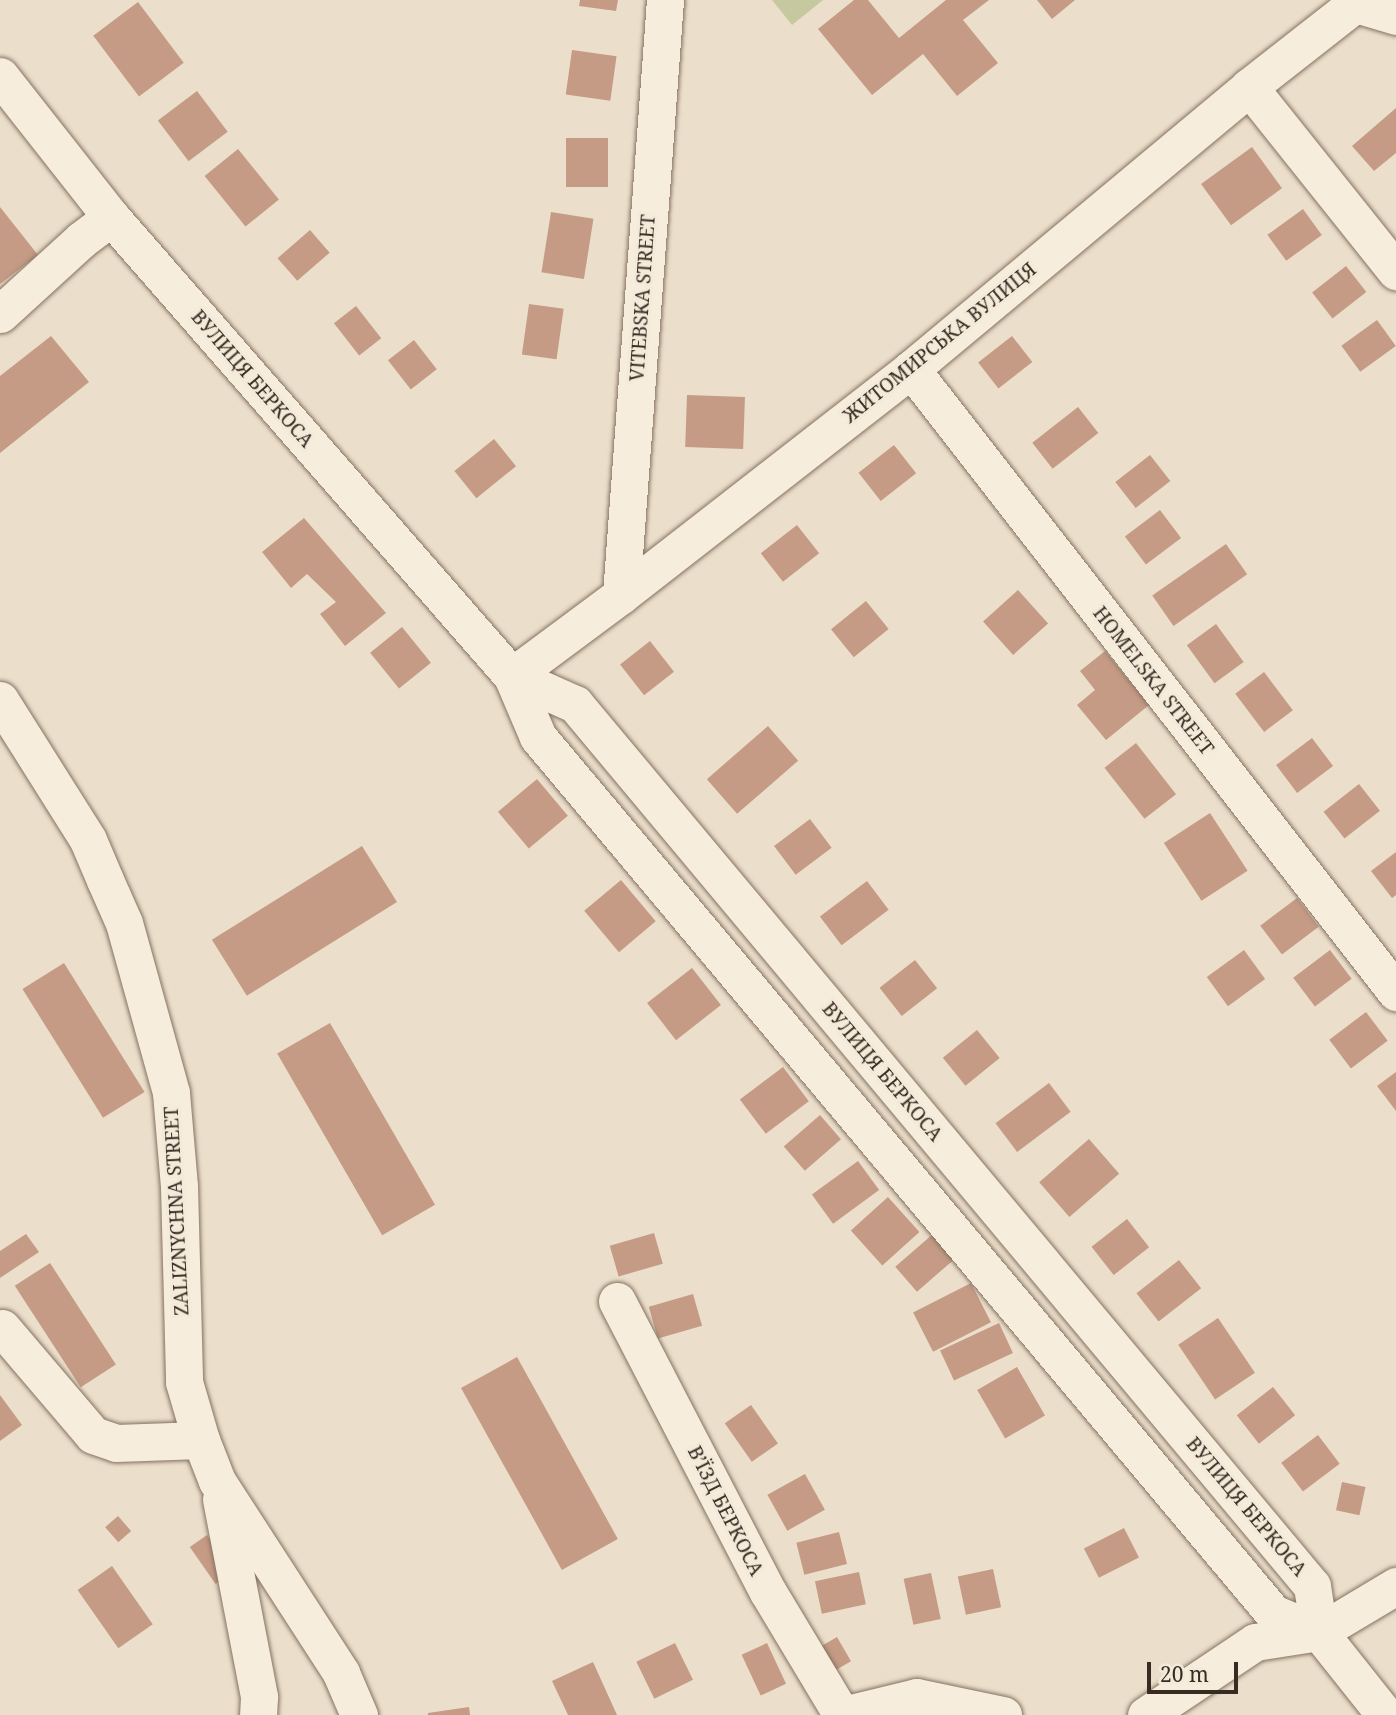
<!DOCTYPE html>
<meta charset="utf-8">
<style>
body{margin:0}
#map{position:relative;width:1396px;height:1715px;overflow:hidden;background:#ebdfcb;font-family:"Noto Serif",serif}
div>[style]{position:absolute}
[style*='--x']{left:calc(var(--x)*1px);top:calc(var(--y)*1px);width:calc(var(--w)*1px);rotate:calc(var(--a)*1deg)}
.green>*{inset:0;background:#c6c89f}
.building>*{inset:0;background:#c59b85;transform-origin:0 0}
.roads{filter:drop-shadow(0 0 2px #867261) drop-shadow(0 0 2px #867261)}
.minor>*{height:37px;margin:-18.5px;padding:0 18.5px;transform-origin:18.5px;border-radius:18.5px;background:#f6eddd}
span{translate:-50% -50%;white-space:nowrap;text-align:center;line-height:1.15;-webkit-text-stroke:6px #f3eada;paint-order:stroke}
.street-label{font-size:19px;color:#382b22}
.scale{position:absolute;left:1147px;top:1662px;width:91px;height:32px;box-sizing:border-box;border:4px solid #382b22;border-top:0;padding-left:9px;font-size:21px;line-height:24px;white-space:nowrap;color:#382b22;-webkit-text-stroke:5px #f3eada;paint-order:stroke}
</style>
<div id="map">
<div class="green">
<div style="clip-path:polygon(772px 0,823px 0,792px 25px)"></div>
</div>
<div class="building">
<div style="clip-path:polygon(580px 0,618px 0,616px 11px,579px 6px)"></div>
<div style="clip-path:polygon(854px 0,868px 0,899px 38px,946px 0,989px 0,963px 20px,998px 63px,957px 96px,923px 54px,872px 95px,818px 29px)"></div>
<div style="clip-path:polygon(1037px 0,1075px 0,1052px 19px)"></div>
<div style="left:138px;top:2px;width:76px;height:56px;rotate:53deg"></div>
<div style="left:572px;top:50px;width:45px;height:45px;rotate:8deg"></div>
<div style="left:197px;top:91px;width:51px;height:49px;rotate:53deg"></div>
<div style="clip-path:polygon(1396px 108px,1396px 153px,1374px 171px,1352px 146px)"></div>
<div style="left:566px;top:138px;width:42px;height:49px"></div>
<div style="left:1252px;top:147px;width:51px;height:63px;rotate:54deg"></div>
<div style="left:238px;top:149px;width:65px;height:43px;rotate:51deg"></div>
<div style="clip-path:polygon(0 207px,38px 255px,0 284px)"></div>
<div style="left:1303px;top:209px;width:32px;height:44px;rotate:54deg"></div>
<div style="left:551px;top:212px;width:43px;height:61px;rotate:9deg"></div>
<div style="left:310px;top:230px;width:30px;height:43px;rotate:49deg"></div>
<div style="left:1346px;top:266px;width:33px;height:43px;rotate:52deg"></div>
<div style="left:529px;top:304px;width:35px;height:51px;rotate:8deg"></div>
<div style="left:356px;top:306px;width:41px;height:28px;rotate:52deg"></div>
<div style="left:1377px;top:320px;width:32px;height:44px;rotate:54deg"></div>
<div style="clip-path:polygon(51px 336px,89px 382px,0 453px,0 376px)"></div>
<div style="left:1012px;top:336px;width:33px;height:43px;rotate:52deg"></div>
<div style="left:414px;top:340px;width:37px;height:33px;rotate:52deg"></div>
<div style="left:687px;top:395px;width:58px;height:52px;rotate:2deg"></div>
<div style="left:1078px;top:407px;width:33px;height:58px;rotate:52deg"></div>
<div style="left:494px;top:439px;width:35px;height:51px;rotate:51deg"></div>
<div style="left:894px;top:445px;width:36px;height:45px;rotate:52deg"></div>
<div style="left:1150px;top:455px;width:33px;height:44px;rotate:52deg"></div>
<div style="left:1160px;top:510px;width:35px;height:44px;rotate:53deg"></div>
<div style="clip-path:polygon(304px 518px,386px 613px,345px 646px,320px 614px,336px 602px,307px 574px,291px 588px,262px 552px)"></div>
<div style="left:797px;top:525px;width:36px;height:46px;rotate:52deg"></div>
<div style="left:1226px;top:544px;width:37px;height:90px;rotate:55deg"></div>
<div style="left:1018px;top:590px;width:45px;height:47px;rotate:48deg"></div>
<div style="left:866px;top:601px;width:36px;height:45px;rotate:51deg"></div>
<div style="left:1216px;top:624px;width:47px;height:36px;rotate:54deg"></div>
<div style="left:402px;top:627px;width:46px;height:41px;rotate:51deg"></div>
<div style="left:650px;top:641px;width:39px;height:38px;rotate:52deg"></div>
<div style="clip-path:polygon(1105px 651px,1149px 705px,1106px 740px,1077px 705px,1095px 690px,1080px 671px)"></div>
<div style="left:1264px;top:672px;width:48px;height:36px;rotate:53deg"></div>
<div style="left:768px;top:726px;width:46px;height:81px;rotate:49deg"></div>
<div style="left:1312px;top:738px;width:35px;height:45px;rotate:53deg"></div>
<div style="left:1136px;top:743px;width:65px;height:40px;rotate:52deg"></div>
<div style="left:537px;top:779px;width:48px;height:51px;rotate:50deg"></div>
<div style="left:1359px;top:784px;width:34px;height:45px;rotate:52deg"></div>
<div style="left:1210px;top:813px;width:69px;height:55px;rotate:57deg"></div>
<div style="left:810px;top:819px;width:36px;height:45px;rotate:53deg"></div>
<div style="left:362px;top:846px;width:66px;height:177px;rotate:58deg"></div>
<div style="clip-path:polygon(1396px 852px,1396px 895px,1392px 898px,1371px 871px)"></div>
<div style="left:621px;top:880px;width:54px;height:48px;rotate:50deg"></div>
<div style="left:867px;top:881px;width:36px;height:59px;rotate:53deg"></div>
<div style="left:1297px;top:898px;width:36px;height:46px;rotate:53deg"></div>
<div style="left:1244px;top:950px;width:36px;height:46px;rotate:54deg"></div>
<div style="left:1330px;top:950px;width:36px;height:46px;rotate:53deg"></div>
<div style="left:915px;top:960px;width:36px;height:45px;rotate:52deg"></div>
<div style="left:64px;top:963px;width:152px;height:49px;rotate:58deg"></div>
<div style="left:692px;top:968px;width:47px;height:57px;rotate:52deg"></div>
<div style="left:1366px;top:1012px;width:36px;height:46px;rotate:53deg"></div>
<div style="left:330px;top:1023px;width:210px;height:61px;rotate:60deg"></div>
<div style="left:977px;top:1030px;width:36px;height:44px;rotate:51deg"></div>
<div style="left:783px;top:1067px;width:43px;height:54px;rotate:53deg"></div>
<div style="clip-path:polygon(1396px 1072px,1396px 1111px,1377px 1086px)"></div>
<div style="left:1049px;top:1083px;width:36px;height:67px;rotate:53deg"></div>
<div style="left:820px;top:1115px;width:32px;height:48px;rotate:49deg"></div>
<div style="left:1089px;top:1139px;width:46px;height:66px;rotate:49deg"></div>
<div style="left:858px;top:1161px;width:36px;height:57px;rotate:54deg"></div>
<div style="left:888px;top:1197px;width:47px;height:50px;rotate:48deg"></div>
<div style="left:1127px;top:1219px;width:36px;height:45px;rotate:52deg"></div>
<div style="left:654px;top:1233px;width:32px;height:46px;rotate:74deg"></div>
<div style="clip-path:polygon(26px 1234px,39px 1252px,0 1278px,0 1251px)"></div>
<div style="left:933px;top:1234px;width:33px;height:50px;rotate:49deg"></div>
<div style="left:1179px;top:1260px;width:36px;height:54px;rotate:52deg"></div>
<div style="left:50px;top:1263px;width:121px;height:42px;rotate:57deg"></div>
<div style="left:971px;top:1283px;width:44px;height:65px;rotate:63deg"></div>
<div style="left:693px;top:1294px;width:33px;height:46px;rotate:74deg"></div>
<div style="left:1218px;top:1318px;width:66px;height:48px;rotate:56deg"></div>
<div style="left:999px;top:1323px;width:33px;height:65px;rotate:65deg"></div>
<div style="left:517px;top:1357px;width:208px;height:64px;rotate:61deg"></div>
<div style="left:1017px;top:1367px;width:56px;height:46px;rotate:60deg"></div>
<div style="left:1273px;top:1387px;width:36px;height:46px;rotate:52deg"></div>
<div style="clip-path:polygon(0 1395px,22px 1425px,0 1441px)"></div>
<div style="left:751px;top:1405px;width:47px;height:32px;rotate:55deg"></div>
<div style="left:1318px;top:1435px;width:36px;height:46px;rotate:53deg"></div>
<div style="left:805px;top:1474px;width:41px;height:43px;rotate:61deg"></div>
<div style="left:1342px;top:1482px;width:24px;height:29px;rotate:12deg"></div>
<div style="left:118px;top:1516px;width:20px;height:17px;rotate:49deg"></div>
<div style="left:1124px;top:1528px;width:33px;height:45px;rotate:63deg"></div>
<div style="left:839px;top:1532px;width:33px;height:44px;rotate:76deg"></div>
<div style="left:207px;top:1535px;width:45px;height:21px;rotate:55deg"></div>
<div style="left:112px;top:1566px;width:71px;height:42px;rotate:55deg"></div>
<div style="left:993px;top:1569px;width:39px;height:36px;rotate:78deg"></div>
<div style="left:859px;top:1572px;width:33px;height:45px;rotate:78deg"></div>
<div style="left:931px;top:1573px;width:47px;height:28px;rotate:78deg"></div>
<div style="left:837px;top:1637px;width:28px;height:18px;rotate:60deg"></div>
<div style="left:675px;top:1643px;width:41px;height:43px;rotate:64deg"></div>
<div style="left:767px;top:1643px;width:45px;height:28px;rotate:65deg"></div>
<div style="clip-path:polygon(593px 1662px,617px 1715px,568px 1715px,552px 1681px)"></div>
<div style="clip-path:polygon(469px 1707px,470px 1715px,428px 1715px,428px 1713px)"></div>
</div>
<div class="roads">
<div class="minor">
<div style="--x:1352;--y:0;--w:6;--a:45"></div>
<div style="--x:1356;--y:4;--w:42;--a:16.7"></div>
<div style="--x:0;--y:76;--w:179;--a:51.8"></div>
<div style="--x:111;--y:217;--w:609;--a:48.86"></div>
<div style="--x:512;--y:676;--w:66;--a:66.9"></div>
<div style="--x:538;--y:737;--w:1144;--a:50"></div>
<div style="--x:1273;--y:1613;--w:50;--a:22.4"></div>
<div style="--x:1319;--y:1632;--w:106;--a:51.5"></div>
<div style="--x:1249;--y:87;--w:236;--a:51.4"></div>
<div style="--x:0;--y:314;--w:110;--a:-42.4"></div>
<div style="--x:81;--y:240;--w:38;--a:-37"></div>
<div style="--x:911;--y:369;--w:790;--a:52.1"></div>
<div style="--x:621;--y:595;--w:597;--a:-85.77"></div>
<div style="--x:512;--y:676;--w:69;--a:24"></div>
<div style="--x:575;--y:704;--w:1149;--a:50.12"></div>
<div style="--x:1312;--y:1586;--w:47;--a:81.3"></div>
<div style="--x:512;--y:676;--w:136;--a:-36.6"></div>
<div style="--x:621;--y:595;--w:368;--a:-37.9"></div>
<div style="--x:911;--y:369;--w:440;--a:-39.8"></div>
<div style="--x:1249;--y:87;--w:141;--a:-38.1"></div>
<div style="--x:0;--y:700;--w:165;--a:57.8"></div>
<div style="--x:88;--y:840;--w:43;--a:67"></div>
<div style="--x:105;--y:880;--w:47;--a:66.2"></div>
<div style="--x:124;--y:923;--w:176;--a:74.5"></div>
<div style="--x:171;--y:1093;--w:93;--a:85.1"></div>
<div style="--x:179;--y:1186;--w:196;--a:88.5"></div>
<div style="--x:184;--y:1382;--w:60;--a:73.7"></div>
<div style="--x:201;--y:1440;--w:44;--a:68.7"></div>
<div style="--x:217;--y:1481;--w:229;--a:57.1"></div>
<div style="--x:341;--y:1673;--w:46;--a:66.8"></div>
<div style="--x:617;--y:1301;--w:328;--a:62.6"></div>
<div style="--x:768;--y:1592;--w:144;--a:59"></div>
<div style="--x:2;--y:1328;--w:140;--a:49.6"></div>
<div style="--x:93;--y:1435;--w:24;--a:19"></div>
<div style="--x:116;--y:1443;--w:85;--a:-2"></div>
<div style="--x:221;--y:1499;--w:202;--a:79.1"></div>
<div style="--x:259;--y:1697;--w:18;--a:93"></div>
<div style="--x:843;--y:1715;--w:76;--a:-13.7"></div>
<div style="--x:917;--y:1697;--w:88;--a:11.8"></div>
<div style="--x:1146;--y:1715;--w:131;--a:-33.8"></div>
<div style="--x:1255;--y:1642;--w:65;--a:-8.9"></div>
<div style="--x:1319;--y:1632;--w:90;--a:-30.9"></div>
</div>
</div>
<div class="street-label">
<span style="left:643px;top:298px;rotate:-86deg">VITEBSKA STREET</span>
<span style="left:940px;top:343px;rotate:-39deg">ЖИТОМИРСЬКА ВУЛИЦЯ</span>
<span style="left:252px;top:379px;rotate:49deg">ВУЛИЦЯ БЕРКОСА</span>
<span style="left:1153px;top:681px;rotate:52deg">HOMELSKA STREET</span>
<span style="left:882px;top:1072px;rotate:50deg">ВУЛИЦЯ БЕРКОСА</span>
<span style="left:177px;top:1211px;rotate:-93deg">ZALIZNYCHNA STREET</span>
<span style="left:1246px;top:1507px;rotate:50deg">ВУЛИЦЯ БЕРКОСА</span>
<span style="left:725px;top:1511px;rotate:63deg">В’ЇЗД БЕРКОСА</span>
</div>
<div class="scale">20 m</div>
</div>
